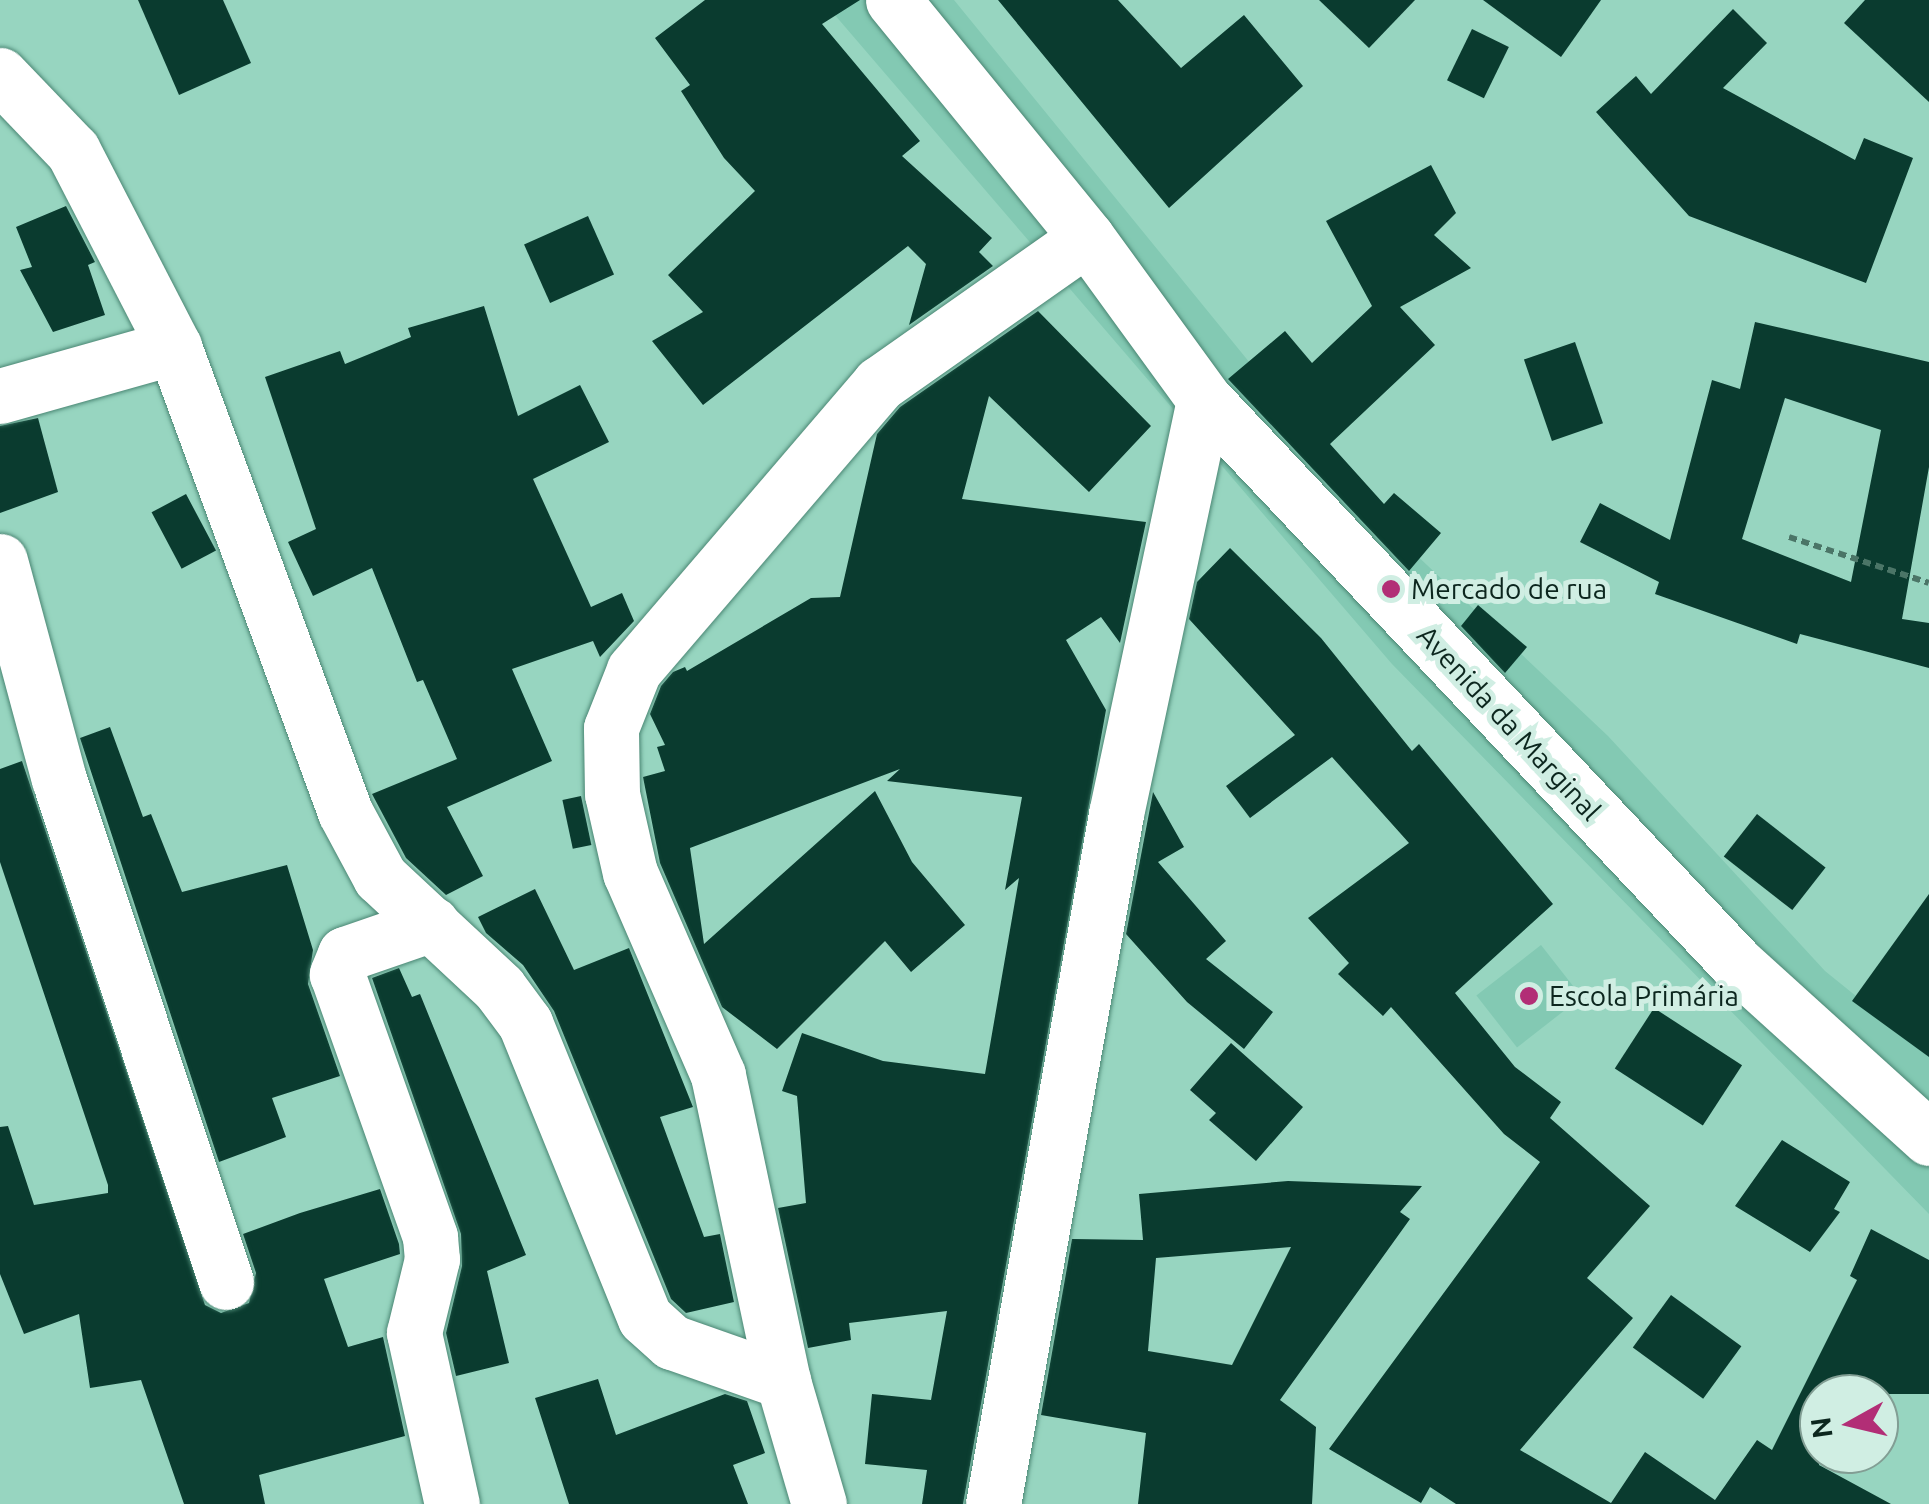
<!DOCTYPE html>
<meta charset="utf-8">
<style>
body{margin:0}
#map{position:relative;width:1929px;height:1504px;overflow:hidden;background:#97d5c0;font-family:Ubuntu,sans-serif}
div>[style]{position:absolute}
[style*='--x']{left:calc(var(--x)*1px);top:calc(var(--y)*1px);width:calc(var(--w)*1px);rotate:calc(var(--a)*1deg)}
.built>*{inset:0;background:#83c9b3;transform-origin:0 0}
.building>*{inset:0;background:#0a3b2f;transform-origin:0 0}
.path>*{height:6px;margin-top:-3px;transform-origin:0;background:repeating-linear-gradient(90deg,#4b7567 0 8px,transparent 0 13px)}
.roads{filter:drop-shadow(0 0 2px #4a8673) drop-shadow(0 0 2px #4a8673)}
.minor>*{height:55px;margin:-27.5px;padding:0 27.5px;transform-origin:27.5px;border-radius:27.5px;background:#fff}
.tertiary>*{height:55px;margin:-27.5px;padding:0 27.5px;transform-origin:27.5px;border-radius:27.5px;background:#fff}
.dots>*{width:28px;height:28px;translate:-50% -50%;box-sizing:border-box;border:5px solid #d0eee3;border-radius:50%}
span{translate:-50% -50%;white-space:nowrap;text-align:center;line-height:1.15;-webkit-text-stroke:10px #d0eee3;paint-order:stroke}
.poi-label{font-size:28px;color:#0c261e}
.left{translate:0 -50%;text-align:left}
.street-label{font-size:28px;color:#0c261e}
.north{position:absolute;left:1799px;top:1374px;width:100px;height:100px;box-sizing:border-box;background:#d0eee3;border:2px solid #829e94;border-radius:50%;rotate:262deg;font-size:28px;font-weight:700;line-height:40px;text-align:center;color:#0c261e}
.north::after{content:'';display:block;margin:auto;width:35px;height:45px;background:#b22e76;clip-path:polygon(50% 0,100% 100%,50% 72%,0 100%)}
</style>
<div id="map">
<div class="built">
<div style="clip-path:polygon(822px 0,954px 0,1374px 515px,1608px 736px,1825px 971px,1929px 1055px,1929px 1214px,1392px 664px)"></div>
<div style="left:1541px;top:945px;width:66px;height:82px;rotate:52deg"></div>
</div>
<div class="building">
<div style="clip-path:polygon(138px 0,223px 0,251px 63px,179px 95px)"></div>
<div style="clip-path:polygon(705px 0,860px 0,822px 24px,920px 141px,902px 156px,992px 238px,979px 252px,993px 266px,909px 325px,926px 264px,908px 246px,703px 405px,652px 341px,703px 312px,668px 275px,755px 191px,724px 158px,681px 91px,690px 85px,655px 38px)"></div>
<div style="clip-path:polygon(998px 0,1118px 0,1181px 68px,1244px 15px,1303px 86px,1169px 208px)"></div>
<div style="clip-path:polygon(1319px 0,1415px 0,1369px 48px)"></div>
<div style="clip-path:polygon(1483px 0,1601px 0,1561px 57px)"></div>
<div style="clip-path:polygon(1865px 0,1929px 0,1929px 102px,1844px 23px)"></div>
<div style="clip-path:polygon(1733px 9px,1767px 43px,1723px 88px,1855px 160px,1864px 138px,1913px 158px,1866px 283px,1689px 216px,1596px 112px,1636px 76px,1651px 94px)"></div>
<div style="left:1472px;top:29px;width:41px;height:57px;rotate:26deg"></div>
<div style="clip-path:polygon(1431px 165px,1456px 213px,1434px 235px,1471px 268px,1400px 307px,1435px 345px,1330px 444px,1384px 504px,1394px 493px,1441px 533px,1409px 571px,1228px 379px,1285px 331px,1312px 363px,1372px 306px,1326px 221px)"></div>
<div style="clip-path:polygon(66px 206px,95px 262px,88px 265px,105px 315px,53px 332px,20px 270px,32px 267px,16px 227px)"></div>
<div style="left:588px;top:216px;width:64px;height:70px;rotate:66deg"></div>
<div style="clip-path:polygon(484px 306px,518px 416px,580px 385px,609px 442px,533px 479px,591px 607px,622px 593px,634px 621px,600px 657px,593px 641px,512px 669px,552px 761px,447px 807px,483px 876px,446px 895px,406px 858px,372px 794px,457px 759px,423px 680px,417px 682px,372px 568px,313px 596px,288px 542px,316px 529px,265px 377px,340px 351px,345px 364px,411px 337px,408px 328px)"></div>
<div style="clip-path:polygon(1038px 311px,1151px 426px,1089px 492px,989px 396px,962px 499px,1146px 522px,1120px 643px,1101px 617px,1066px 640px,1106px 710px,963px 1504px,922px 1504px,927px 1470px,865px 1464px,872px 1394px,931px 1400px,947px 1311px,849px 1323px,851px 1340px,808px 1348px,778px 1208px,806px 1203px,797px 1096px,782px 1091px,802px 1033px,883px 1061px,985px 1074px,1019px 878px,1005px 890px,1022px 797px,887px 781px,900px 769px,690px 848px,704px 944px,875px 791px,912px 862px,965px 925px,911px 972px,885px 941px,777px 1049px,722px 1007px,660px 863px,643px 777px,665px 771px,657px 747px,665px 745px,650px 714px,661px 686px,673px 672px,685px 667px,687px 671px,811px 598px,840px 597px,877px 434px,900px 407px)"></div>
<div style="clip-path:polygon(evenodd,1755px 322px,1929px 362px,1929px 467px,1902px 619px,1929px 623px,1929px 668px,1800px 634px,1797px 644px,1655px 594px,1659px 582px,1580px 542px,1600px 503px,1670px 540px,1712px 380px,1740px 389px,1755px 322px,1785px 398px,1881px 430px,1851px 582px,1742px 539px,1785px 398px)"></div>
<div style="left:1575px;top:342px;width:86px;height:54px;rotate:71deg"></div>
<div style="clip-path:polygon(38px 418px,58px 492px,0 513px,0 426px)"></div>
<div style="left:186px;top:494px;width:64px;height:39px;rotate:62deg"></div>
<div style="clip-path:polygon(1230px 548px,1321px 638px,1412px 751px,1419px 744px,1553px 904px,1455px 993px,1515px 1067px,1561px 1102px,1550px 1118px,1650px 1206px,1587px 1278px,1633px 1318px,1520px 1450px,1611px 1503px,1645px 1452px,1715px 1500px,1757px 1440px,1772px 1450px,1857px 1280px,1850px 1276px,1871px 1229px,1929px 1260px,1929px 1394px,1819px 1394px,1819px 1465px,1891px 1504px,1456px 1504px,1430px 1487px,1421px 1503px,1329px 1449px,1540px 1162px,1504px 1134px,1391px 1007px,1383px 1016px,1338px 974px,1349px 963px,1308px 918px,1409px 843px,1332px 757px,1250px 818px,1226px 786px,1295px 735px,1189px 619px,1197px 582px)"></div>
<div style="clip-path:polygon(1478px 605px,1527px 647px,1505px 673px,1461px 626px)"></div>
<div style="clip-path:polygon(110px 727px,143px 817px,151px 814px,182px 892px,287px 865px,313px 950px,308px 984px,340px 1076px,272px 1098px,286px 1137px,219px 1162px,80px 738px)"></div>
<div style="clip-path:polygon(22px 761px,205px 1305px,221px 1313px,249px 1303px,256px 1273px,243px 1234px,300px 1213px,380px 1189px,399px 1244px,400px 1254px,324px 1279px,348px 1347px,383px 1337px,405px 1436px,259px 1475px,265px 1504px,184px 1504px,141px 1380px,90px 1388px,79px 1314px,24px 1334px,0 1274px,0 1127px,8px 1126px,34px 1205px,108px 1193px,108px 1185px,0 862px,0 769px)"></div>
<div style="clip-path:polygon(1153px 792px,1184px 847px,1158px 862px,1226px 941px,1206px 959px,1273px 1012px,1244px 1049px,1187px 1002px,1126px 934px)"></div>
<div style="left:581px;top:796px;width:50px;height:19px;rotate:78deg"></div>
<div style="left:1757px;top:814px;width:87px;height:54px;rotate:38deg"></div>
<div style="clip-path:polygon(535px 889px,574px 970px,629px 948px,693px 1107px,660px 1117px,704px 1237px,720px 1234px,734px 1302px,686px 1313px,671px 1299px,554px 1011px,523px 965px,486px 933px,478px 917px)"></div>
<div style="clip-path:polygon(1929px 894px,1929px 1057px,1852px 1001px)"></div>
<div style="clip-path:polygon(399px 968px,412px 997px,420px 994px,526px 1255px,487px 1271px,509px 1363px,456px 1376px,446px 1333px,462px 1266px,461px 1234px,372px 978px)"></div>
<div style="left:1654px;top:1008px;width:105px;height:72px;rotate:33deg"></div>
<div style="clip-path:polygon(1231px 1043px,1303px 1107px,1256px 1161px,1209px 1120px,1216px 1113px,1190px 1090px)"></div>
<div style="clip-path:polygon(1782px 1140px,1850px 1182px,1834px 1209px,1840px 1212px,1810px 1252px,1735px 1206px)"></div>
<div style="clip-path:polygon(evenodd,1288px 1181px,1422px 1186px,1400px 1212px,1410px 1219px,1280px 1400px,1316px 1427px,1312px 1504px,1138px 1504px,1146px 1433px,1041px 1415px,1072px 1239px,1143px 1240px,1139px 1194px,1288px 1181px,1291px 1247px,1232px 1365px,1148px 1351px,1156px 1258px,1291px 1247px)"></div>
<div style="left:1671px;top:1295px;width:87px;height:65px;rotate:36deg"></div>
<div style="clip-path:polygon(598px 1379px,616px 1435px,725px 1394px,747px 1401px,765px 1453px,733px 1465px,748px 1504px,569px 1504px,535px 1398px)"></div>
</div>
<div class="path">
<div style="--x:1789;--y:537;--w:147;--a:18.2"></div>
</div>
<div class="roads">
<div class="minor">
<div style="--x:0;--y:75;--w:105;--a:46.2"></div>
<div style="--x:73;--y:151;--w:220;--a:62.7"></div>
<div style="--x:174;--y:347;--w:495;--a:69.8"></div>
<div style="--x:345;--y:812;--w:74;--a:61.7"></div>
<div style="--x:380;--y:877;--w:163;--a:43"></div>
<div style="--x:499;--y:988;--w:44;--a:53.4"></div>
<div style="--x:525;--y:1023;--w:318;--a:67.9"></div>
<div style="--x:645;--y:1318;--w:36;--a:42"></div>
<div style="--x:672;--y:1342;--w:118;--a:19.4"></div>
<div style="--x:783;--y:1381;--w:128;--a:73.7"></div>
<div style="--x:0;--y:396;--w:181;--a:-15.7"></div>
<div style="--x:0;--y:561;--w:226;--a:74.9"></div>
<div style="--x:59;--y:779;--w:530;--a:71.63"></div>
<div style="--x:432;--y:924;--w:92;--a:161"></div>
<div style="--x:345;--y:954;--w:22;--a:112"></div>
<div style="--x:337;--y:974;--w:279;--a:70.5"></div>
<div style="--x:430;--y:1237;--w:22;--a:85"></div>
<div style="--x:432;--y:1259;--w:76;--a:103.7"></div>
<div style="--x:414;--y:1333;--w:175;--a:77.5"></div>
<div style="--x:783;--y:1381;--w:313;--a:-102"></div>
<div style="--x:718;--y:1075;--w:220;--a:-113.5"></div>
<div style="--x:630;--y:873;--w:81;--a:-102.8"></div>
<div style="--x:612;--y:794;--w:66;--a:-90.9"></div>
<div style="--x:611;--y:728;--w:62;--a:-68.4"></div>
<div style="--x:634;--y:670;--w:377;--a:-49.4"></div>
<div style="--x:879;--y:384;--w:254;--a:-35.1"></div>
<div style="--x:993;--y:1504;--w:701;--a:-79.89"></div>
<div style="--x:1116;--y:814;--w:424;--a:-78"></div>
</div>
<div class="tertiary">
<div style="--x:893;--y:0;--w:307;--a:50.8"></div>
<div style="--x:1087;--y:238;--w:199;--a:54"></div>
<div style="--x:1204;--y:399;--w:777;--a:46.67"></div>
<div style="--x:1737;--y:964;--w:259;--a:42.2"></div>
</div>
</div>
<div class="dots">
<div style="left:1391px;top:589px;background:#b22e76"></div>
<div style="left:1529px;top:996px;background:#b22e76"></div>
</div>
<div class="poi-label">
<span class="left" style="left:1411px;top:589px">Mercado de rua</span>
<span class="left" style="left:1549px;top:996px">Escola Primária</span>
</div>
<div class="street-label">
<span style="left:1509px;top:723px;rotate:47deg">Avenida da Marginal</span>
</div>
<div class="north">N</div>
</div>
